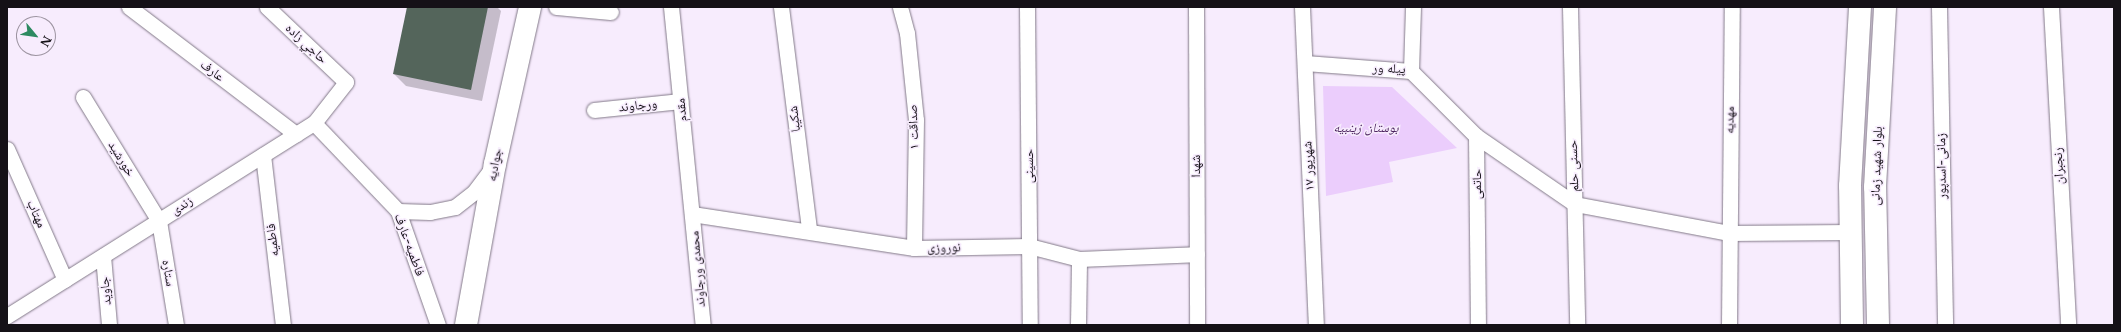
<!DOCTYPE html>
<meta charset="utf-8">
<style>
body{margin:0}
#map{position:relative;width:2121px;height:332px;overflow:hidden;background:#f7ecfd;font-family:"Libre Baskerville","Noto Naskh Arabic",serif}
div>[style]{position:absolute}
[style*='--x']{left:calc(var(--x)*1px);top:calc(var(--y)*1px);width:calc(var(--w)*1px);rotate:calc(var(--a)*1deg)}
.green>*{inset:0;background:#ebcdfc}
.shadow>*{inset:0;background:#0003}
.building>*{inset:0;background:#54655b}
.roads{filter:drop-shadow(0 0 1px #827988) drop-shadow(0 0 1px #827988)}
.minor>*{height:15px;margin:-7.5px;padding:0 7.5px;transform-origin:7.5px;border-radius:7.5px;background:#fff}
.secondary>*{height:22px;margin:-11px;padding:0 11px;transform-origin:11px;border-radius:11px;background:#fff}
span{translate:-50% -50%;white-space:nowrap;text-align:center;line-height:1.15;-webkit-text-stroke:3px #f7ecfd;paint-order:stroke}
.street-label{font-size:13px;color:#151117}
.park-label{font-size:13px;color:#4c245f;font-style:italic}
.frame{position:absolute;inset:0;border:8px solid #151117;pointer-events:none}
.north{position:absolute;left:16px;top:16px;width:40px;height:40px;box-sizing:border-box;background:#f7ecfd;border:1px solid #9d94a1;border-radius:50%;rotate:119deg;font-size:11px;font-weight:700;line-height:16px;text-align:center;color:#151117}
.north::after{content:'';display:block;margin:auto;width:14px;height:18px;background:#2d8a61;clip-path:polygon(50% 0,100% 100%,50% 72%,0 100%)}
</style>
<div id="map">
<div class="green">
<div style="clip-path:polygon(1323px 86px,1392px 87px,1457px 148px,1389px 162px,1393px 182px,1326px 196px)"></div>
</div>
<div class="shadow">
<div style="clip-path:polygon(408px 7px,497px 7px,501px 11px,482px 101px,406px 86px,394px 74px)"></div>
</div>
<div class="building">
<div style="clip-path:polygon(407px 7px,488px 7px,471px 90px,393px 74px)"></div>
</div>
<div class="roads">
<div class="minor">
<div style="--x:129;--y:7;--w:210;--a:37.3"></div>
<div style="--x:556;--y:7;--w:55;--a:5.2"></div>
<div style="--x:671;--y:7;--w:320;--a:84.3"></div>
<div style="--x:781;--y:7;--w:225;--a:82.8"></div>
<div style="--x:900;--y:7;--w:27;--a:75"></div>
<div style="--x:907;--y:33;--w:87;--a:84.1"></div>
<div style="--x:916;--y:120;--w:128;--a:90.9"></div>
<div style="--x:1027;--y:7;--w:318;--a:89.5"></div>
<div style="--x:1196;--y:7;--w:318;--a:89.8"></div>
<div style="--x:1302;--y:7;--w:318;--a:87.5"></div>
<div style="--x:1570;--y:7;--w:318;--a:88.7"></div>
<div style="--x:1939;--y:7;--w:318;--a:88.9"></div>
<div style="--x:2051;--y:7;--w:318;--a:86.9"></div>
<div style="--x:1305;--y:63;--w:106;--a:4.3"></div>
<div style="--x:1411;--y:71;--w:64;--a:-88.2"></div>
<div style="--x:1411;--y:71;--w:92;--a:45"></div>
<div style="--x:1476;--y:136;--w:189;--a:89.4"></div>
<div style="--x:83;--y:97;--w:145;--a:58.5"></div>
<div style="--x:159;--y:221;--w:105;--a:80.7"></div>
<div style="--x:594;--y:110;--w:87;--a:-5.9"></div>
<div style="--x:314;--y:123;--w:122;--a:46.3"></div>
<div style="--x:398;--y:211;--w:121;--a:70.7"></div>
<div style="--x:1476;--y:136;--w:120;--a:34.5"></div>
<div style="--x:1575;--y:204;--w:156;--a:10.7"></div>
<div style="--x:1728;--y:233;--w:123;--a:-0.5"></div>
<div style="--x:7;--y:149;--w:143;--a:66.1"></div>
<div style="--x:263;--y:155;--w:171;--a:83.3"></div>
<div style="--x:398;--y:211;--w:32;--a:2"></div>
<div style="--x:430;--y:212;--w:25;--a:-11"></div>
<div style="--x:455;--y:207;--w:24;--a:-38"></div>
<div style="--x:474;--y:192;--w:31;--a:-53"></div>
<div style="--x:692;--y:214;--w:225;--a:8.7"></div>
<div style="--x:914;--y:248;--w:115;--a:-1"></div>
<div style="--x:1029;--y:246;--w:52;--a:14.6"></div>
<div style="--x:1079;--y:259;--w:118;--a:-2.4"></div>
<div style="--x:103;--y:256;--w:69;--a:85"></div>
<div style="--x:7;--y:316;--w:363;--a:-32.2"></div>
<div style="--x:314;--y:123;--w:52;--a:-52"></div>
<div style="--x:346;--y:82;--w:109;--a:-136.5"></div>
<div style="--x:1078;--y:325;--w:66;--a:-89.1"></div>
<div style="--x:1729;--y:325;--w:318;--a:-89.5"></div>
</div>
<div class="secondary">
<div style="--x:466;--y:325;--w:164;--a:-79.8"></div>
<div style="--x:495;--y:164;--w:161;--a:-77.4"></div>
<div style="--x:1852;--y:325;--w:139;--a:-90.8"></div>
<div style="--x:1850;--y:186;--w:179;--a:-86.8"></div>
<div style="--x:1878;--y:325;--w:138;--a:-91.2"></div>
<div style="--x:1875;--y:187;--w:180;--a:-86.8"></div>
</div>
</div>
<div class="street-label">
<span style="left:306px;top:44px;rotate:43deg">حاجي زاده</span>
<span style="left:1389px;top:69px;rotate:2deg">پیله ور</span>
<span style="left:212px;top:71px;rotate:37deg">عارف</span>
<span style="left:638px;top:106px;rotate:-6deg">ورجاوند</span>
<span style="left:682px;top:110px;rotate:-96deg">مقدم</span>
<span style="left:795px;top:119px;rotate:-97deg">شکیبا</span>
<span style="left:1730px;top:120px;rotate:-89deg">مهدیه</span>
<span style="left:914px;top:127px;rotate:-92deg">صداقت ۱</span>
<span style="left:121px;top:159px;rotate:59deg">خورشید</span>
<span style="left:495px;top:165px;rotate:-79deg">جوادیه</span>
<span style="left:1029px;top:166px;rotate:-90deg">حسینی</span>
<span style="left:1196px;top:166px;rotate:-90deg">شهدا</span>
<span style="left:1309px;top:166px;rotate:-93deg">۱۷ شهریور</span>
<span style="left:1574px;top:166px;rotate:-92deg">حسنی حلم</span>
<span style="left:1877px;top:166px;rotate:-88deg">بلوار شهید زمانی</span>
<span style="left:1942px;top:166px;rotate:-91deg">زمانی-اسدپور</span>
<span style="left:2059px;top:166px;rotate:-93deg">رنجبران</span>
<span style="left:1477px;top:184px;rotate:-90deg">حاتمی</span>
<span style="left:182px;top:206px;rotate:-32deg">زندی</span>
<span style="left:36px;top:214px;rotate:66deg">مهتاب</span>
<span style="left:273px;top:240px;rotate:-97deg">فاطمیه</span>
<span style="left:409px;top:245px;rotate:70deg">فاطمیه-عارف</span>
<span style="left:944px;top:248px;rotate:-1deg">نوروزی</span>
<span style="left:698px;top:269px;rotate:-95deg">محمدی ورجاوند</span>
<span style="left:168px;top:273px;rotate:80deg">ستاره</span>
<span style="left:106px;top:291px;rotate:-95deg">جاوید</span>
</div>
<div class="park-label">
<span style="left:1366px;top:128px">بوستان زینبیه</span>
</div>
<div class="frame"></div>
<div class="north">N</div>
</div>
